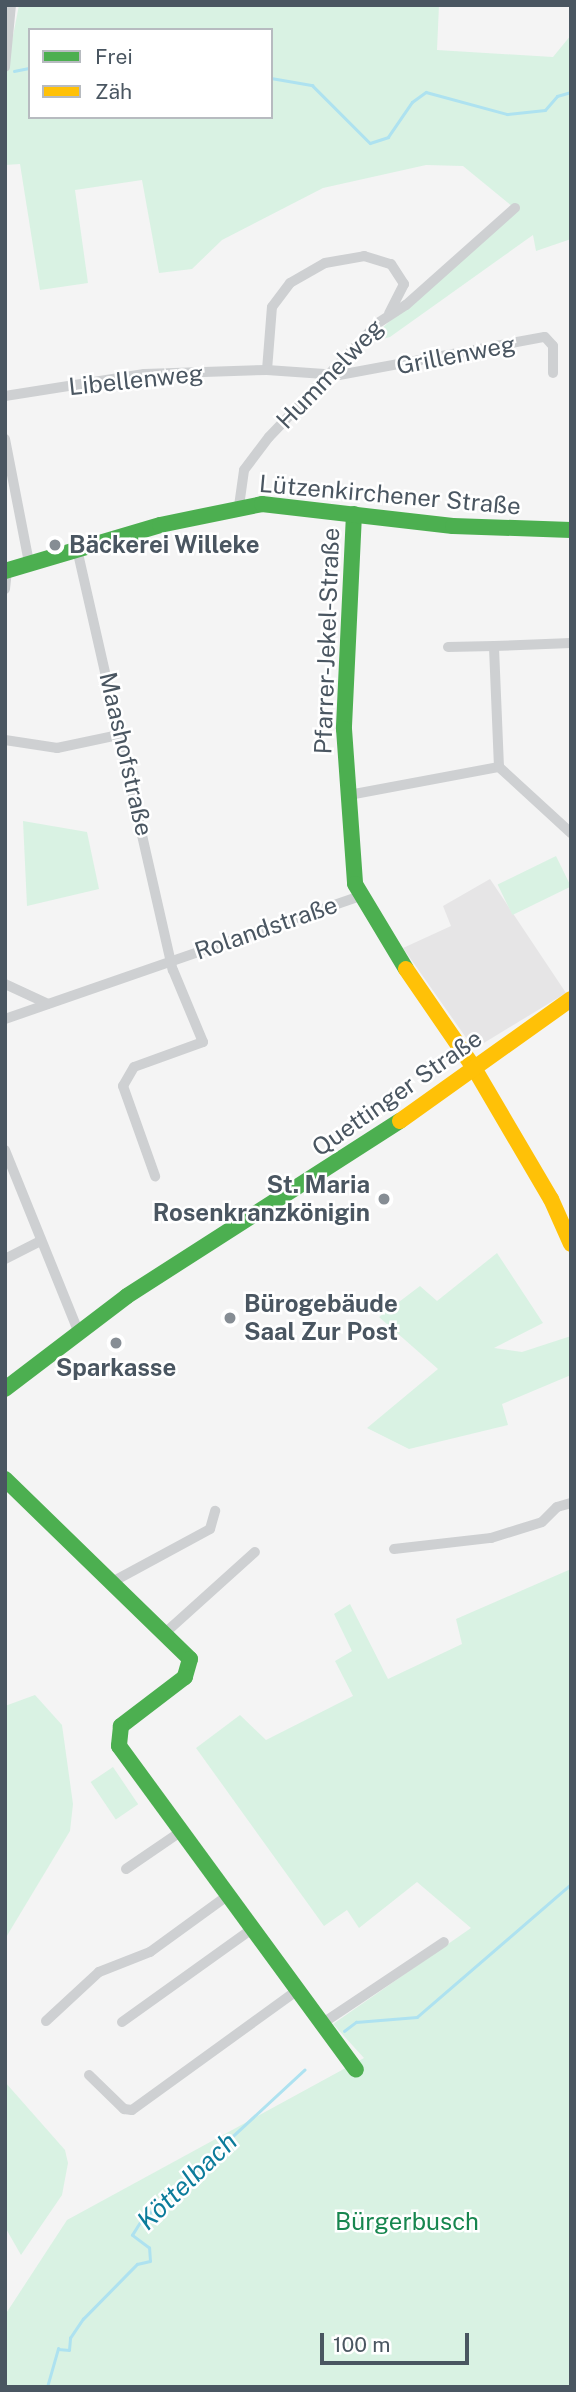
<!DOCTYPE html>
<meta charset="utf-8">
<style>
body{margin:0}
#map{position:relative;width:576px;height:2392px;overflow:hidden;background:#f4f4f4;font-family:"Public Sans",sans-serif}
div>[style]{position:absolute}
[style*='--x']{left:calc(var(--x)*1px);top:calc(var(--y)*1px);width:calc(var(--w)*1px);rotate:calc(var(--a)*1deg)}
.education>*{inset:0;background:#e6e5e6}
.green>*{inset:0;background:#d9f2e3;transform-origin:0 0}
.stream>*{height:2.5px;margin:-1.25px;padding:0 1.25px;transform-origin:1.25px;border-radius:1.25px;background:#aee2f0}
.street>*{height:10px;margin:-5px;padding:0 5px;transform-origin:5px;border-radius:5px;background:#ced0d2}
.fast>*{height:16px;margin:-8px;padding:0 8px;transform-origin:8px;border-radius:8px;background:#4caf50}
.slow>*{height:16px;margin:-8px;padding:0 8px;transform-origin:8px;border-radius:8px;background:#ffc107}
.dots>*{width:19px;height:19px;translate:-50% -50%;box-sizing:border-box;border:4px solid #fff;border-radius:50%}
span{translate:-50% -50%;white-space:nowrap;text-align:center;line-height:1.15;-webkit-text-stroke:5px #fff;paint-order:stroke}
.street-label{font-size:24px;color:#4a5661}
.poi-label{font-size:24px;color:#4a5661;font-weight:700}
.left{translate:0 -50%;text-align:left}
.right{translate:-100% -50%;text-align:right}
.park-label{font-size:24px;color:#17864f}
.water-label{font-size:26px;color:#0c7c9b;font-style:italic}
.frame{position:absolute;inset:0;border:7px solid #4a5661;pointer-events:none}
.legend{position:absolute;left:28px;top:28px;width:245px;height:91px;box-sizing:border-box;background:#fff;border:2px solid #b7bbc0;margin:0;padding:9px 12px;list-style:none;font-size:21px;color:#4a5661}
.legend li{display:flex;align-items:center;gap:14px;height:35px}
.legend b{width:35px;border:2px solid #b7bbc0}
.scale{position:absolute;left:320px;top:2333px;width:149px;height:32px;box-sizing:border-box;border:4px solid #4a5661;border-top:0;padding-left:9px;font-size:21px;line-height:24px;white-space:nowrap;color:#4a5661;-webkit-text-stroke:5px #fff;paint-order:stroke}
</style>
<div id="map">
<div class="education">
<div style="clip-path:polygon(490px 879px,566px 993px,474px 1049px,403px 948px,451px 926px,443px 906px)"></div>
</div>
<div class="green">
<div style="clip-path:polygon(evenodd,19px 5px,439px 5px,437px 50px,553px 57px,571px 35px,571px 239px,536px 251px,533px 235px,390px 337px,365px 344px,513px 207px,463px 166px,426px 165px,323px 188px,222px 240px,192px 269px,159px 273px,142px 180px,75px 190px,88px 283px,40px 290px,20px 164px,5px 165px,5px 77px,19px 5px,30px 30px,271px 30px,271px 117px,30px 117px,30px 30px)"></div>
<div style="clip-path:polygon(23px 821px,87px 832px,99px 889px,27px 906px)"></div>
<div style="left:556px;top:856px;width:34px;height:65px;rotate:64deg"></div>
<div style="clip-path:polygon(497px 1253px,543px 1323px,494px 1348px,522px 1352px,571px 1336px,571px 1375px,502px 1404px,508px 1425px,409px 1449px,367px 1428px,438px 1369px,379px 1317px,420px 1286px,437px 1301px)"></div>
<div style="clip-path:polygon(571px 1569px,571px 2387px,5px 2387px,5px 2315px,67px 2220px,364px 2058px,333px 2024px,471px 1928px,417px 1882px,359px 1928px,347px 1910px,324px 1926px,196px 1748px,240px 1715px,266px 1740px,353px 1696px,335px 1661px,352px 1651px,334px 1614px,350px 1604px,388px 1679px,462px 1644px,456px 1619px)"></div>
<div style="clip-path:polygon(35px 1695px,62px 1725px,73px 1804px,70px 1831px,5px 1939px,5px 1706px)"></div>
<div style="left:113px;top:1767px;width:45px;height:27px;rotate:56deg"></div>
<div style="clip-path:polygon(5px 2082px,65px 2150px,68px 2163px,62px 2195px,21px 2255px,5px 2227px)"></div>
</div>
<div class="stream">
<div style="--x:14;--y:71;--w:16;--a:-11"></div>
<div style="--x:271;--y:78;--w:42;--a:9.7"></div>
<div style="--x:312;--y:85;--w:82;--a:45"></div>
<div style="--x:370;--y:143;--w:19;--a:-18"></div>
<div style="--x:388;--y:137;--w:42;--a:-55.6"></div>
<div style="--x:412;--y:102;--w:17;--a:-36"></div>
<div style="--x:426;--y:92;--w:84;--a:15.2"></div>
<div style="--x:507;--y:114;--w:38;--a:-6"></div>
<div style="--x:545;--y:110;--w:18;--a:-49"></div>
<div style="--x:557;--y:96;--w:15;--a:-16"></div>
<div style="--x:344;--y:2031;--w:15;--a:-37"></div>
<div style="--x:356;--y:2022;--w:61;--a:-4.7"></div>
<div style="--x:417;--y:2017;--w:203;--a:-40.8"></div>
<div style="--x:47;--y:2387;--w:40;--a:-74"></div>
<div style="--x:58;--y:2349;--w:11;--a:5"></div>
<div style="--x:69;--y:2350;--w:12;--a:-85"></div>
<div style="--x:70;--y:2338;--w:23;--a:-56"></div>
<div style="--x:83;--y:2319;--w:77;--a:-45.5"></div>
<div style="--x:137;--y:2264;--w:13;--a:-13"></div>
<div style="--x:150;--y:2261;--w:13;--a:-94"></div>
<div style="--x:149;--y:2248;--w:21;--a:-143"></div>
<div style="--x:132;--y:2235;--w:15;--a:-58"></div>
<div style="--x:140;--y:2222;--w:224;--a:-42.8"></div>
</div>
<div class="street">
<div style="--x:5;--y:67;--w:62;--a:-84.5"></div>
<div style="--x:267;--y:370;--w:63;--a:-85.5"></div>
<div style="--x:272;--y:307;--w:30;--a:-53"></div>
<div style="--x:290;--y:283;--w:40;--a:-29.7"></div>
<div style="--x:325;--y:263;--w:40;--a:-10"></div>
<div style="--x:364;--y:256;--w:28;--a:17"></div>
<div style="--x:391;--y:264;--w:24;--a:57"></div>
<div style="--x:404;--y:284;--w:33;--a:117"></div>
<div style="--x:5;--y:396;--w:141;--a:-9"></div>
<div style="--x:144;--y:374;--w:123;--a:-1.9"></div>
<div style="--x:267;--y:370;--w:72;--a:4"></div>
<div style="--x:339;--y:375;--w:209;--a:-10.5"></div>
<div style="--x:545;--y:337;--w:12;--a:48"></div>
<div style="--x:553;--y:346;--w:27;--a:90"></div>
<div style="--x:5;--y:439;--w:126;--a:79"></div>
<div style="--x:239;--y:506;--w:36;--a:-82"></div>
<div style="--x:244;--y:470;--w:41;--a:-52.9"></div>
<div style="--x:269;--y:437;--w:158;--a:-46.3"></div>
<div style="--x:378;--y:323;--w:33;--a:-33"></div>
<div style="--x:406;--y:305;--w:146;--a:-41.7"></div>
<div style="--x:77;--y:549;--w:432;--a:77.2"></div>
<div style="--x:173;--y:970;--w:78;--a:67.4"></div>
<div style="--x:203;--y:1042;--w:73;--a:160.1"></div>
<div style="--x:134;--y:1067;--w:22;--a:120"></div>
<div style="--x:123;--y:1086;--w:96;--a:70.4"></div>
<div style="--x:5;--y:589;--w:19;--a:-84"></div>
<div style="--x:448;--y:647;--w:46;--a:-1.2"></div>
<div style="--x:5;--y:740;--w:53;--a:8.7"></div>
<div style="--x:57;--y:748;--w:67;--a:-12"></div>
<div style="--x:499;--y:767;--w:121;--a:-92.4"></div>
<div style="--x:494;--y:646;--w:77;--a:-2.2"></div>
<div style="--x:349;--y:795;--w:153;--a:-10.6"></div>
<div style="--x:499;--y:767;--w:98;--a:42.5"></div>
<div style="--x:5;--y:984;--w:47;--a:24.9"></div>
<div style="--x:5;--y:1019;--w:376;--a:-19.1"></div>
<div style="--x:5;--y:1150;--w:197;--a:68"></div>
<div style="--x:5;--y:1259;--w:37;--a:-27"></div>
<div style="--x:394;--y:1549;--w:98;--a:-6.5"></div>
<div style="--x:491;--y:1538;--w:53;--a:-17.4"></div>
<div style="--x:542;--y:1522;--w:21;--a:-45"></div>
<div style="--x:557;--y:1507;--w:15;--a:-16"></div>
<div style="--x:114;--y:1581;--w:109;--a:-28.4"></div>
<div style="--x:210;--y:1529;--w:19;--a:-74"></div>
<div style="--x:165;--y:1633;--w:121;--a:-42"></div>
<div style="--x:126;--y:1869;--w:65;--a:-34.4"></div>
<div style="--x:46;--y:2021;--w:72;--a:-42.8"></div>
<div style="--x:99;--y:1972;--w:55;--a:-21.4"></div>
<div style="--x:150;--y:1952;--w:95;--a:-36"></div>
<div style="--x:122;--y:2022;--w:160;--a:-35.6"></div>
<div style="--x:320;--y:2025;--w:149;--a:-33.8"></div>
<div style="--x:89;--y:2075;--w:49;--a:44.2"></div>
<div style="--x:124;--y:2109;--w:8;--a:7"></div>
<div style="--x:132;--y:2110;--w:201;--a:-35.9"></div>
</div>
<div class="fast">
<div style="--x:354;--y:514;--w:215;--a:92.7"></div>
<div style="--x:344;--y:729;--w:155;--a:85.9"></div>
<div style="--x:355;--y:884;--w:99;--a:59"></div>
<div style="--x:5;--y:571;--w:162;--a:-16.5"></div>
<div style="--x:160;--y:525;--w:104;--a:-11.6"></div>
<div style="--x:262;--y:504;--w:192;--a:6.6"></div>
<div style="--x:453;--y:526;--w:118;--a:1.9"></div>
<div style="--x:5;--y:1389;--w:153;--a:-37.3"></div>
<div style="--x:127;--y:1296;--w:324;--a:-32.7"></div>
<div style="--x:5;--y:1479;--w:258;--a:44.2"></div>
<div style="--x:190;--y:1659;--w:19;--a:106"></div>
<div style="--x:185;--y:1677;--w:81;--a:142.6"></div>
<div style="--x:121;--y:1726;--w:20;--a:96"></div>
<div style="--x:119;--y:1746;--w:401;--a:53.8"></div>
</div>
<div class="slow">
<div style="--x:406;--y:969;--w:120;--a:55.5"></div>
<div style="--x:474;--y:1068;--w:152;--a:59.6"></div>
<div style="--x:551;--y:1199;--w:49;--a:66"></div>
<div style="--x:400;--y:1121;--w:210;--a:-35.5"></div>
</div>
<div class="dots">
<div style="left:55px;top:545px;background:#868d94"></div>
<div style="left:384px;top:1199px;background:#868d94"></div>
<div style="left:230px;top:1318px;background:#868d94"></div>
<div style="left:116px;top:1343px;background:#868d94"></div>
</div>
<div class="street-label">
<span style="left:456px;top:355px;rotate:-11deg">Grillenweg</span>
<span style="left:330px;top:374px;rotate:-46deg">Hummelweg</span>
<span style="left:136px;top:380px;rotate:-6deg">Libellenweg</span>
<span style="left:390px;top:495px;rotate:5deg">Lützenkirchener Straße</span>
<span style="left:327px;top:641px;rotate:-88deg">Pfarrer-Jekel-Straße</span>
<span style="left:126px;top:754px;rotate:77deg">Maashofstraße</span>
<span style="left:266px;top:928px;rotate:-19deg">Rolandstraße</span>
<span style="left:397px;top:1093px;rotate:-35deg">Quettinger Straße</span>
</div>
<div class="poi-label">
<span class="left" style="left:69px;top:545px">Bäckerei Willeke</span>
<span class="right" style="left:370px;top:1199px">St. Maria<br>Rosenkranzkönigin</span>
<span class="left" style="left:244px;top:1318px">Bürogebäude<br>Saal Zur Post</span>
<span style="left:116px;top:1368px">Sparkasse</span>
</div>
<div class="park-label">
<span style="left:407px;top:2222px">Bürgerbusch</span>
</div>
<div class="water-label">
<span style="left:187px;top:2181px;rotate:-44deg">Köttelbach</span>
</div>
<div class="frame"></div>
<ul class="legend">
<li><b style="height:9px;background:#4caf50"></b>Frei</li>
<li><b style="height:9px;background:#ffc107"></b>Zäh</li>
</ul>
<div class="scale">100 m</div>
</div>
